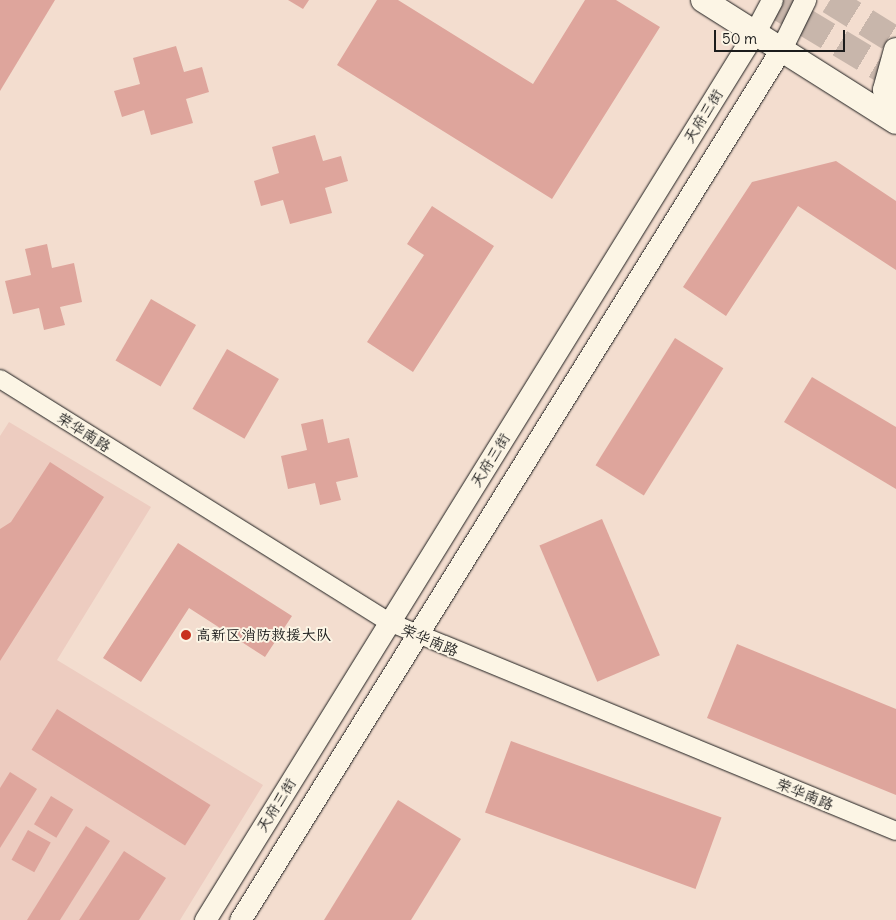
<!DOCTYPE html>
<meta charset="utf-8">
<style>
body{margin:0}
#map{position:relative;width:896px;height:920px;overflow:hidden;background:#f3ddcf;font-family:Delius,"LXGW WenKai TC",sans-serif}
div>[style]{position:absolute}
[style*='--x']{left:calc(var(--x)*1px);top:calc(var(--y)*1px);width:calc(var(--w)*1px);rotate:calc(var(--a)*1deg)}
.built>*{inset:0;background:#edccc0}
.building>*{inset:0;background:#dea59c;transform-origin:0 0}
.trunk-tunnel>*{height:28px;margin-top:-14px;transform-origin:0;background:repeating-linear-gradient(90deg,#c8b6ab 0 28px,transparent 0 42px)}
.roads{filter:drop-shadow(0 0 1px #1c1c1c) drop-shadow(0 0 1px #1c1c1c)}
.minor>*{height:18px;margin:-9px;padding:0 9px;transform-origin:9px;border-radius:9px;background:#fcf5e5}
.tertiary>*{height:21px;margin:-10.5px;padding:0 10.5px;transform-origin:10.5px;border-radius:10.5px;background:#fcf5e5}
.secondary>*{height:24px;margin:-12px;padding:0 12px;transform-origin:12px;border-radius:12px;background:#fcf5e5}
.dots>*{width:14px;height:14px;translate:-50% -50%;box-sizing:border-box;border:2px solid #fcf5e5;border-radius:50%}
span{translate:-50% -50%;white-space:nowrap;text-align:center;line-height:1.15;-webkit-text-stroke:4px #fcf5e5;paint-order:stroke}
.street-label{font-size:15px;color:#1c1c1c}
.poi-label{font-size:15px;color:#1c1c1c}
.left{translate:0 -50%;text-align:left}
.scale{position:absolute;left:714px;top:30px;width:131px;height:22px;box-sizing:border-box;border:2px solid #1c1c1c;border-top:0;padding-left:6px;font-size:15px;line-height:18px;white-space:nowrap;color:#1c1c1c;-webkit-text-stroke:4px #fcf5e5;paint-order:stroke}
</style>
<div id="map">
<div class="built">
<div style="clip-path:polygon(9px 422px,151px 507px,57px 660px,263px 785px,180px 920px,0 920px,0 436px)"></div>
</div>
<div class="building">
<div style="clip-path:polygon(0 0,55px 0,0 91px)"></div>
<div style="clip-path:polygon(288px 0,309px 0,303px 9px)"></div>
<div style="clip-path:polygon(377px 0,398px 0,533px 84px,585px 0,616px 0,660px 27px,552px 199px,337px 65px)"></div>
<div style="clip-path:polygon(176px 46px,184px 72px,202px 67px,209px 92px,186px 99px,193px 123px,151px 135px,144px 110px,122px 117px,114px 91px,140px 84px,133px 58px)"></div>
<div style="clip-path:polygon(315px 135px,323px 161px,341px 156px,348px 181px,325px 188px,332px 213px,290px 224px,283px 200px,261px 206px,254px 181px,279px 173px,272px 147px)"></div>
<div style="clip-path:polygon(836px 161px,896px 201px,896px 270px,798px 206px,726px 316px,683px 287px,752px 182px)"></div>
<div style="clip-path:polygon(432px 206px,494px 246px,413px 372px,367px 342px,424px 255px,407px 244px)"></div>
<div style="clip-path:polygon(47px 244px,52px 268px,74px 263px,82px 302px,60px 307px,65px 325px,44px 330px,39px 308px,13px 314px,5px 281px,31px 275px,25px 249px)"></div>
<div style="left:151px;top:299px;width:52px;height:71px;rotate:30deg"></div>
<div style="left:675px;top:338px;width:57px;height:150px;rotate:32deg"></div>
<div style="left:227px;top:349px;width:60px;height:69px;rotate:30deg"></div>
<div style="clip-path:polygon(812px 377px,896px 427px,896px 489px,784px 422px)"></div>
<div style="clip-path:polygon(323px 419px,328px 443px,349px 438px,358px 477px,336px 482px,341px 500px,320px 505px,315px 483px,288px 489px,281px 456px,307px 450px,301px 424px)"></div>
<div style="clip-path:polygon(50px 462px,104px 497px,0 661px,0 529px,11px 522px)"></div>
<div style="left:602px;top:519px;width:148px;height:68px;rotate:67deg"></div>
<div style="clip-path:polygon(178px 543px,292px 616px,265px 657px,189px 608px,141px 682px,103px 658px)"></div>
<div style="clip-path:polygon(737px 644px,896px 709px,896px 795px,707px 718px)"></div>
<div style="left:57px;top:709px;width:181px;height:48px;rotate:32deg"></div>
<div style="left:511px;top:741px;width:224px;height:76px;rotate:20deg"></div>
<div style="clip-path:polygon(10px 772px,37px 789px,0 848px,0 788px)"></div>
<div style="left:51px;top:796px;width:26px;height:33px;rotate:31deg"></div>
<div style="clip-path:polygon(398px 800px,461px 839px,411px 920px,324px 920px)"></div>
<div style="clip-path:polygon(86px 826px,110px 841px,60px 920px,27px 920px)"></div>
<div style="left:28px;top:830px;width:26px;height:34px;rotate:29deg"></div>
<div style="clip-path:polygon(124px 851px,166px 878px,139px 920px,79px 920px)"></div>
</div>
<div class="trunk-tunnel">
<div style="--x:768;--y:0;--w:149;--a:31"></div>
<div style="--x:830;--y:0;--w:78;--a:31.8"></div>
</div>
<div class="roads">
<div class="minor">
<div style="--x:0;--y:379;--w:459;--a:32"></div>
<div style="--x:389;--y:622;--w:548;--a:22.4"></div>
</div>
<div class="tertiary">
<div style="--x:205;--y:920;--w:1045;--a:-58.23"></div>
<div style="--x:755;--y:32;--w:36;--a:-62"></div>
<div style="--x:240;--y:920;--w:1025;--a:-58.15"></div>
<div style="--x:781;--y:49;--w:55;--a:-63.9"></div>
</div>
<div class="secondary">
<div style="--x:703;--y:0;--w:228;--a:32.3"></div>
<div style="--x:896;--y:50;--w:41;--a:105.4"></div>
<div style="--x:885;--y:90;--w:23;--a:61"></div>
</div>
</div>
<div class="dots">
<div style="left:186px;top:635px;background:#c8321e"></div>
</div>
<div class="street-label">
<span style="left:703px;top:116px;rotate:-58deg">天府三街</span>
<span style="left:84px;top:432px;rotate:32deg">荣华南路</span>
<span style="left:490px;top:460px;rotate:-58deg">天府三街</span>
<span style="left:430px;top:640px;rotate:23deg">荣华南路</span>
<span style="left:805px;top:794px;rotate:22deg">荣华南路</span>
<span style="left:276px;top:805px;rotate:-58deg">天府三街</span>
</div>
<div class="poi-label">
<span class="left" style="left:196px;top:635px">高新区消防救援大队</span>
</div>
<div class="scale">50 m</div>
</div>
